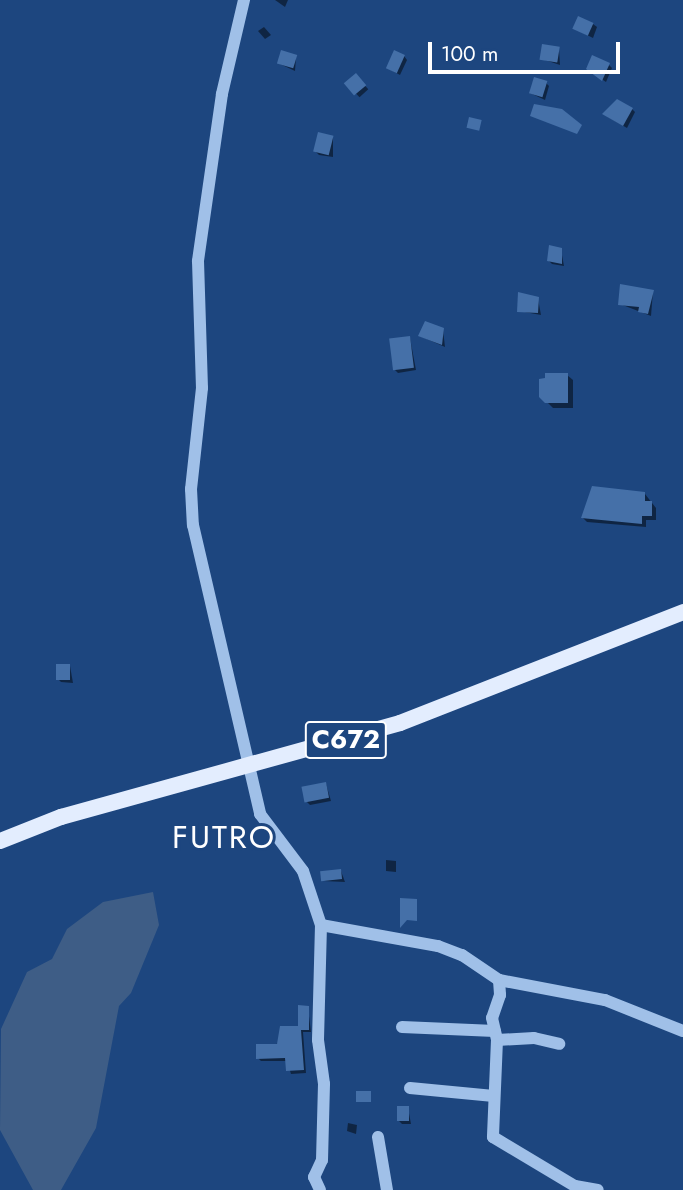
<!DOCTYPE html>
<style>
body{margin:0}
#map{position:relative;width:683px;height:1190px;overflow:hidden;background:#1d467f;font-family:Jost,sans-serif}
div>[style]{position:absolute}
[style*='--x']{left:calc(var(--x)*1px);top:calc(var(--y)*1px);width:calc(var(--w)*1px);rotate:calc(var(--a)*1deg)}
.water>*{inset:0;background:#3e5d86}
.shadow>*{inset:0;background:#0007;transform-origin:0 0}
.building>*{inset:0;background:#4570a8;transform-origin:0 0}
.minor>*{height:12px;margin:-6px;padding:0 6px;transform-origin:6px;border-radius:6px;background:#a0c0e8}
.major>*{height:16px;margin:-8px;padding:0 8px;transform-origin:8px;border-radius:8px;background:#e3edfe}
span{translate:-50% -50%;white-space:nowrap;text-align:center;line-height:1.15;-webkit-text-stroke:6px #1d467f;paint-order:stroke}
.shield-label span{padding:2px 5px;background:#1d467f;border:2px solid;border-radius:5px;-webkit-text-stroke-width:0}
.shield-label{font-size:26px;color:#fff;font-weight:700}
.quarter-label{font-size:32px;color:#fff;letter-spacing:2px}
.scale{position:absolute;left:428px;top:42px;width:192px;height:32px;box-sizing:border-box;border:4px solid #fff;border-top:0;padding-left:9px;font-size:21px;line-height:24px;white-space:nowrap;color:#fff;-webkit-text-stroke:5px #1d467f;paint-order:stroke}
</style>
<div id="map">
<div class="water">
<div style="clip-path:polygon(153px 892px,159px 925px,131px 993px,119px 1006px,96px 1128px,61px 1190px,33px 1190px,0 1130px,1px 1029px,27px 972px,52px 959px,67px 929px,103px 902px)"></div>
</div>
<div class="shadow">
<div style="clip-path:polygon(275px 0,288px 0,285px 7px)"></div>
<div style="clip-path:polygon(593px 24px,597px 27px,593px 38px,575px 29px)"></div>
<div style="clip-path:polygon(264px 27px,271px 35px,265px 39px,258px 31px)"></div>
<div style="clip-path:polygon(559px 49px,560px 65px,542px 59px)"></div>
<div style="clip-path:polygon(404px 56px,407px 60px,400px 75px,387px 68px)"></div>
<div style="clip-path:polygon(296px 57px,295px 71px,278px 63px)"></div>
<div style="clip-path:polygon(609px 65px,612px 68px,606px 82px,591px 72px)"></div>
<div style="left:356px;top:76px;width:18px;height:12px;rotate:47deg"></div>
<div style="clip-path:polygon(546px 83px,549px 86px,545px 100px,530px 93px)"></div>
<div style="clip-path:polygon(632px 109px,635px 112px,627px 128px,608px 117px)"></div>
<div style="clip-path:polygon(333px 137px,333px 157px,319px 155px,316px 152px)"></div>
<div style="clip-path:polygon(561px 250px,564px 266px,552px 264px,548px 260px)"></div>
<div style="clip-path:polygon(653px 291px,651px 316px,620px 304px)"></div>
<div style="clip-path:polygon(538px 299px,541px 315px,519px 311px)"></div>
<div style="clip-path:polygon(443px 330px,445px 347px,420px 336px)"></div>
<div style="clip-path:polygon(410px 338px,416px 370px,398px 373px,394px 369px)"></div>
<div style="clip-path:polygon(567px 375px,573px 380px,573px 408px,553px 408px,541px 396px)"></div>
<div style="clip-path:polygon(645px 494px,656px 508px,656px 520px,646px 520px,646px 527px,587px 522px,583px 518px)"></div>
<div style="clip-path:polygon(70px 666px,73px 683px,61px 682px,58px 679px)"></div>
<div style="clip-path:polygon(326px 784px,331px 801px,310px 805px,306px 801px)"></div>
<div style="clip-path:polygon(386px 860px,396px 861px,396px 872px,386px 871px)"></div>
<div style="clip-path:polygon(341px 871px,345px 882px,323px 881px)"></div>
<div style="clip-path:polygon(308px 1008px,311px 1032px,303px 1032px,306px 1073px,291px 1074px,287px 1061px,261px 1061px,258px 1058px,299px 1027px)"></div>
<div style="clip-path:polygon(408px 1108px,411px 1124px,402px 1124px,398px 1120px)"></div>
<div style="clip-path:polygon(348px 1123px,357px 1125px,356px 1134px,347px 1131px)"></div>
</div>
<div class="building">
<div style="left:578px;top:16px;width:17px;height:14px;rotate:24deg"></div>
<div style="left:542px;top:44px;width:18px;height:16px;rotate:9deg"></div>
<div style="left:281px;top:50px;width:17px;height:14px;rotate:17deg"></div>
<div style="left:394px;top:50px;width:12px;height:20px;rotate:24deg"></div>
<div style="clip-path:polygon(592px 55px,610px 63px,602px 81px,586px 69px)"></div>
<div style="left:356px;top:73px;width:16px;height:16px;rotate:50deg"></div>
<div style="left:534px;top:77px;width:14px;height:17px;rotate:17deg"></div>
<div style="clip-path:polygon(617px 99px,633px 108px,623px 126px,602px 114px)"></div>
<div style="clip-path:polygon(534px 104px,562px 109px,582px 125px,577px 134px,530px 116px)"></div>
<div style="left:469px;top:117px;width:13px;height:11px;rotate:13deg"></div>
<div style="left:318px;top:132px;width:16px;height:20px;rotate:14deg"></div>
<div style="clip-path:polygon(549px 245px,562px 248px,562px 264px,547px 261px)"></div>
<div style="clip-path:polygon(620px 284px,654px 290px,648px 314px,638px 312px,639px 307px,618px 305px)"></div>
<div style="clip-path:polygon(518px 292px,539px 297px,538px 313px,517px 312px)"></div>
<div style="clip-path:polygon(425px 321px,444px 328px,442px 345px,418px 336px)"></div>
<div style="left:410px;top:336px;width:32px;height:21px;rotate:83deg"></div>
<div style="clip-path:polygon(545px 373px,568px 373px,568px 403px,545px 403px,539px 397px,539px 379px,545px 378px)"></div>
<div style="clip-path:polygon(592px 486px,645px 492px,645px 501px,652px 501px,652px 516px,642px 516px,642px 524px,581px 518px)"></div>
<div style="left:56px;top:664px;width:14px;height:16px"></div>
<div style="left:326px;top:782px;width:16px;height:25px;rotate:79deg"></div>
<div style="left:341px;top:869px;width:10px;height:21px;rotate:84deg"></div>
<div style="clip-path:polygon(400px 898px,417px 899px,417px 921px,407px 920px,400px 928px)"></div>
<div style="clip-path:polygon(298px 1005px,309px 1006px,309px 1030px,301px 1030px,304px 1070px,286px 1071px,285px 1058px,256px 1059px,256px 1044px,277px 1044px,280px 1026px,298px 1026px)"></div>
<div style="left:356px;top:1091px;width:15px;height:11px"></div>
<div style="left:397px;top:1106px;width:12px;height:15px"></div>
</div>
<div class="minor">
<div style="--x:244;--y:0;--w:97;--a:103.2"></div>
<div style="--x:222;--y:94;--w:169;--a:98.2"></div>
<div style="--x:198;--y:261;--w:127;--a:88.2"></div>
<div style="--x:202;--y:388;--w:102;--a:96.2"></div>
<div style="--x:191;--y:489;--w:36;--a:87"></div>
<div style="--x:193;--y:525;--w:297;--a:76.9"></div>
<div style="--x:260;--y:814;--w:71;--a:53"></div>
<div style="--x:303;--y:871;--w:57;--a:71.6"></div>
<div style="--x:321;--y:925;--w:115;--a:91.5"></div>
<div style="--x:318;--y:1040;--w:44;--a:82.2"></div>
<div style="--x:324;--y:1084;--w:76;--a:91.5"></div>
<div style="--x:322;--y:1160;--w:19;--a:115"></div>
<div style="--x:314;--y:1177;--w:14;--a:65"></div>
<div style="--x:321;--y:925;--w:119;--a:10.2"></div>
<div style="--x:438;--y:946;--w:26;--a:21"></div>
<div style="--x:462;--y:955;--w:45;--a:34"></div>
<div style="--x:499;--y:980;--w:108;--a:10.7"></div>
<div style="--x:605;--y:1000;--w:84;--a:21.7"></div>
<div style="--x:499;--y:980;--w:15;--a:86"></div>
<div style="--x:500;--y:995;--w:24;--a:109"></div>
<div style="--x:492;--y:1018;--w:23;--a:77"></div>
<div style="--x:497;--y:1040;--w:97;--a:92.4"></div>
<div style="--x:493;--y:1137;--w:96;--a:30.9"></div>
<div style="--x:575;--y:1186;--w:23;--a:10"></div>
<div style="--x:402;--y:1027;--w:93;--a:2.5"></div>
<div style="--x:497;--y:1040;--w:37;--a:-3"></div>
<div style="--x:534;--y:1038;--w:26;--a:13"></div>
<div style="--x:410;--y:1088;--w:84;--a:5.4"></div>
<div style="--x:378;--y:1137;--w:54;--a:80.4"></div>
</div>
<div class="major">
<div style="--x:0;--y:841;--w:66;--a:-21.5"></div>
<div style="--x:61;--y:817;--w:352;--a:-15.5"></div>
<div style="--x:400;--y:723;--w:304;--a:-21.4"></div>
</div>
<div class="shield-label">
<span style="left:346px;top:740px">C672</span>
</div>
<div class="quarter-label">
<span style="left:224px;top:837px">FUTRO</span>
</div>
<div class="scale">100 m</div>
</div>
